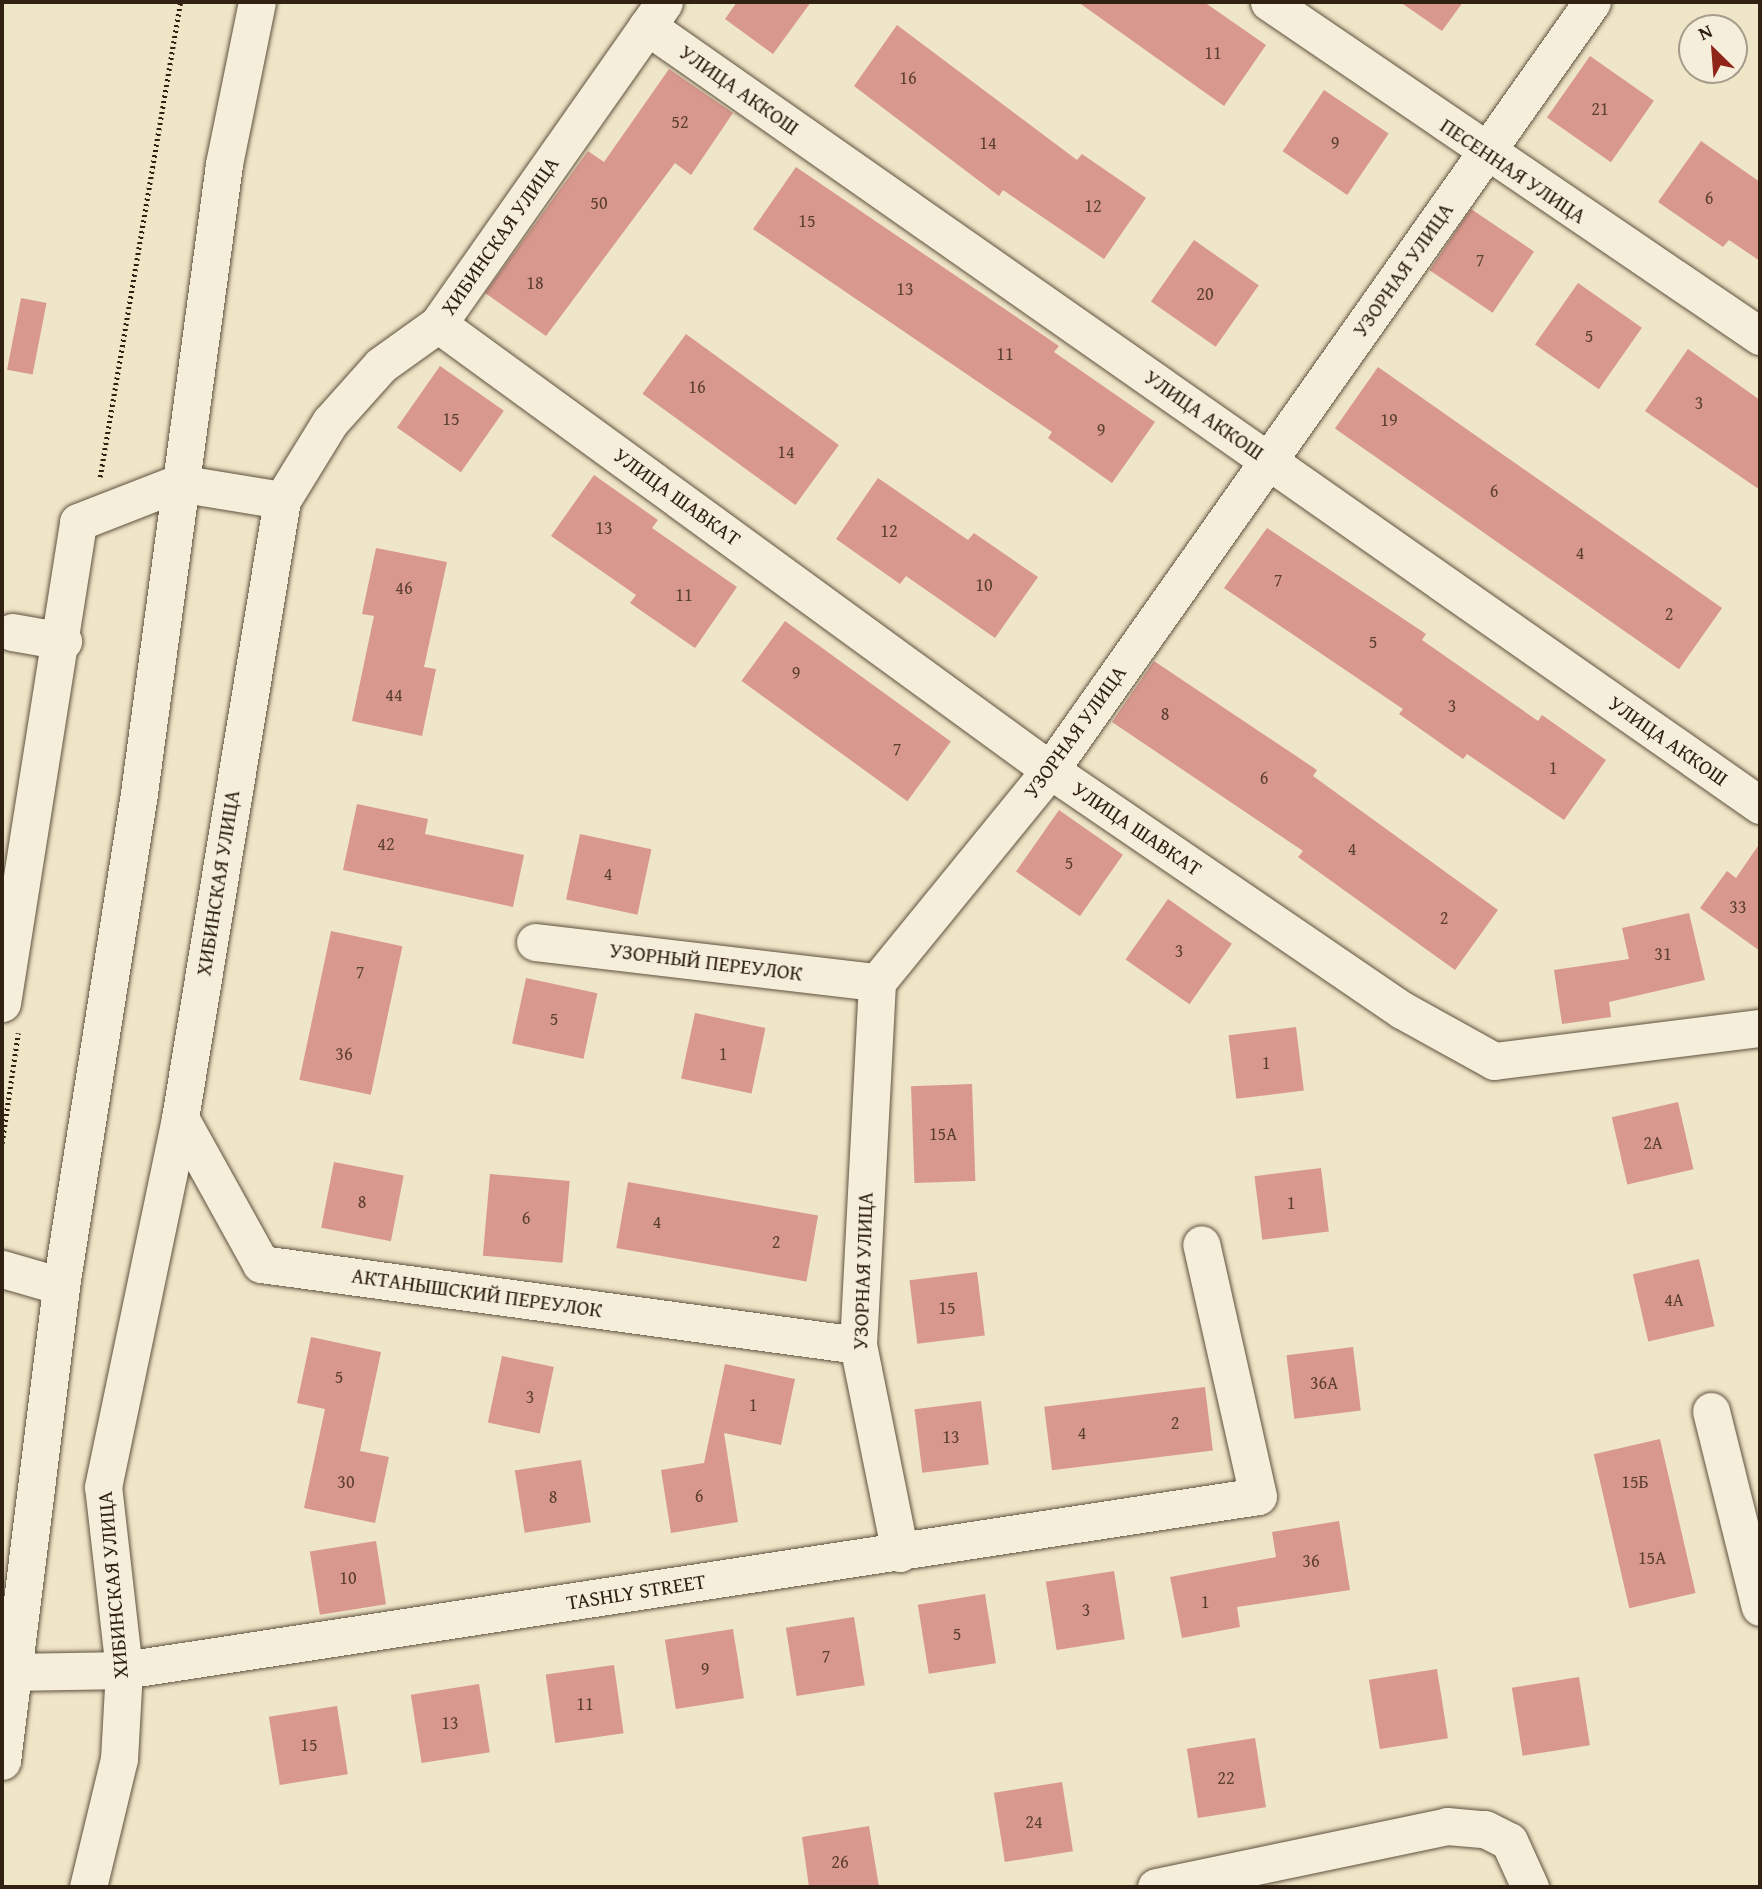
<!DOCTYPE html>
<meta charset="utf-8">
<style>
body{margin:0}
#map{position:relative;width:1762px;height:1889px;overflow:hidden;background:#efe5c7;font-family:"Gentium Book Plus",serif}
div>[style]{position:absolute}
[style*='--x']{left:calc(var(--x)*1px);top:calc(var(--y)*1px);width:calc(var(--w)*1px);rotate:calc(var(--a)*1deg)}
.building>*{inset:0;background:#d9988e;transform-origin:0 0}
.path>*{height:4.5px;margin-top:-2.25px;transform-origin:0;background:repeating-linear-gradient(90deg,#312112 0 2px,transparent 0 5.5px)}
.roads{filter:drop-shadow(0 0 2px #60523f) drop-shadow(0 0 2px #60523f)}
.minor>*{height:37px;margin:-18.5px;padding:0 18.5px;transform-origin:18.5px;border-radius:18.5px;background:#f5eedb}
span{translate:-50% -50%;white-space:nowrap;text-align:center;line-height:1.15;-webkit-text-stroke:5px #f5eedb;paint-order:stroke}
.number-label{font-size:18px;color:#5b3f31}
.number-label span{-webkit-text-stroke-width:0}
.street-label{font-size:21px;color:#312112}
.frame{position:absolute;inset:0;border:4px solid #312112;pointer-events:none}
.north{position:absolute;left:1678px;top:14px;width:70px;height:70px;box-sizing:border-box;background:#f5eedb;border:2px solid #a79c8b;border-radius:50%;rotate:335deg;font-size:19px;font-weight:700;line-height:28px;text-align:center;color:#312112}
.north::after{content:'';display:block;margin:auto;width:24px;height:32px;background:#8f2418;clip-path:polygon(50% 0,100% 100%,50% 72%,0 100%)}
</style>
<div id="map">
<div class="building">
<div style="clip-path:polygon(737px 2px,811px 2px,773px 54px,725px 19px)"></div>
<div style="clip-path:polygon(1078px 2px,1204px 2px,1266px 45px,1224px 106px)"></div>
<div style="clip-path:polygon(1400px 2px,1463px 2px,1442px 31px)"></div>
<div style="clip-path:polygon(897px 25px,1077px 160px,1082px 154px,1146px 198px,1104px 259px,1003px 190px,999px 196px,854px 86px)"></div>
<div style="left:1590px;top:56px;width:78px;height:75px;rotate:35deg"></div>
<div style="clip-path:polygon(669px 69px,733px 113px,691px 175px,675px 163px,546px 336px,485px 293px,588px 151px,604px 162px)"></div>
<div style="left:1324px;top:90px;width:78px;height:74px;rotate:34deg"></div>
<div style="clip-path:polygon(1701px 141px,1760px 182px,1760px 261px,1729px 240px,1723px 247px,1658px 202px)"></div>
<div style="clip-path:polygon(796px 167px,1059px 346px,1054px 352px,1155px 422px,1112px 483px,1048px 438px,1052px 432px,753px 229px)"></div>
<div style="left:1471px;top:209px;width:76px;height:74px;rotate:34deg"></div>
<div style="left:1194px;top:240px;width:79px;height:75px;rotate:35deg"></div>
<div style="left:1578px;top:283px;width:78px;height:75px;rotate:35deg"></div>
<div style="left:21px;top:298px;width:26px;height:73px;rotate:11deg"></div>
<div style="left:686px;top:334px;width:189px;height:74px;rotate:36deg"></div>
<div style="clip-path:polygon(1688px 349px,1760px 400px,1760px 490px,1645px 411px)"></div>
<div style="left:440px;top:366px;width:78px;height:75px;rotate:35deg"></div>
<div style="left:1378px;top:367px;width:420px;height:75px;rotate:35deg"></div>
<div style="clip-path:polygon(594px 475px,658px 520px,652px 528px,737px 587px,695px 648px,630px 603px,636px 595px,551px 536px)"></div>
<div style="clip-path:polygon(878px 478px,968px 540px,974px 533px,1038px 577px,995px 638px,906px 576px,900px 584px,836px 539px)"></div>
<div style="clip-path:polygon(1267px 528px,1426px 634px,1422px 640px,1538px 721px,1542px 715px,1606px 760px,1564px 820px,1467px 754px,1463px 759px,1399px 714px,1403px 709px,1224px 588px)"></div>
<div style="clip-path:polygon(376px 548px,447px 562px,424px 667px,436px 669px,422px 736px,352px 721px,374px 616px,362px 614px)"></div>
<div style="left:785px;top:621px;width:205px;height:74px;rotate:36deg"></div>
<div style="clip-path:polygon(1154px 661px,1317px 770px,1313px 776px,1498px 910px,1455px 970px,1298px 857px,1303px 851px,1112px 722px)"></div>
<div style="clip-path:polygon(357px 804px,428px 819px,425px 834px,524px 855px,513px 907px,343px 870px)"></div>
<div style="left:1059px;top:810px;width:78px;height:75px;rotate:35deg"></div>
<div style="left:580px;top:834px;width:73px;height:67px;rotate:12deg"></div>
<div style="clip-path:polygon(1760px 843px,1760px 951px,1700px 908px,1727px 871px,1736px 878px)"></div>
<div style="left:1168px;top:899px;width:78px;height:74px;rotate:35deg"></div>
<div style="clip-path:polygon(1689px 913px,1705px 980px,1609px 1002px,1611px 1017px,1562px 1024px,1554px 970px,1629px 959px,1622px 928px)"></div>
<div style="left:331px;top:931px;width:73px;height:152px;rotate:12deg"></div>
<div style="left:526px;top:978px;width:73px;height:67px;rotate:12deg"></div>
<div style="left:695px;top:1013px;width:72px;height:67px;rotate:12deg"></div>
<div style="left:1296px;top:1027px;width:64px;height:68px;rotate:83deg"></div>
<div style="left:972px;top:1084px;width:97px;height:61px;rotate:88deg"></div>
<div style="left:1678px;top:1102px;width:69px;height:68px;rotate:77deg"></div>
<div style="left:334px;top:1162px;width:71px;height:67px;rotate:11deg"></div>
<div style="left:1321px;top:1168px;width:64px;height:67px;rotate:83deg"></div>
<div style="left:490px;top:1174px;width:80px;height:82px;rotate:5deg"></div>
<div style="left:628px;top:1182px;width:193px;height:67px;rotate:10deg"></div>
<div style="left:1699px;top:1259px;width:69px;height:68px;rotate:77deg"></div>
<div style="left:977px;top:1272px;width:64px;height:68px;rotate:83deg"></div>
<div style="clip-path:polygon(311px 1337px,381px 1352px,360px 1451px,389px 1457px,375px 1523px,304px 1508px,325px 1409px,297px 1403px)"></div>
<div style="left:1353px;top:1347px;width:64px;height:67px;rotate:83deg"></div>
<div style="left:502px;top:1356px;width:53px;height:68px;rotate:12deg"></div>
<div style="clip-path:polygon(725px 1364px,795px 1379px,781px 1445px,724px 1433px,738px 1522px,671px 1533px,661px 1470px,704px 1463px)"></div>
<div style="left:1205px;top:1387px;width:64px;height:162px;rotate:83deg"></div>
<div style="left:981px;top:1401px;width:64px;height:67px;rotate:83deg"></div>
<div style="left:1660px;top:1439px;width:158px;height:68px;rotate:77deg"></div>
<div style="left:581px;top:1460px;width:63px;height:67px;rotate:81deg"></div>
<div style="clip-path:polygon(1339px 1521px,1350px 1590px,1237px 1607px,1240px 1627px,1182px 1638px,1170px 1577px,1276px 1557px,1272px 1532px)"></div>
<div style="left:376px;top:1541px;width:64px;height:67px;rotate:81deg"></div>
<div style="left:1114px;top:1571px;width:69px;height:69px;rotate:81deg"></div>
<div style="left:985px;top:1594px;width:70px;height:68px;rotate:81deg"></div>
<div style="left:854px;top:1617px;width:69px;height:69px;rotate:81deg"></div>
<div style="left:733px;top:1629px;width:70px;height:69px;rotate:81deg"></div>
<div style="left:614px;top:1665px;width:69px;height:69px;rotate:82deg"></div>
<div style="left:1437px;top:1669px;width:70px;height:69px;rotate:81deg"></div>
<div style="left:1579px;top:1677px;width:69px;height:68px;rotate:81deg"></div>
<div style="left:479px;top:1684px;width:69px;height:69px;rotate:81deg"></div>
<div style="left:337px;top:1706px;width:69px;height:69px;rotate:81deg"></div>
<div style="left:1255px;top:1738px;width:70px;height:69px;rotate:81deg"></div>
<div style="left:1062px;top:1782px;width:70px;height:69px;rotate:81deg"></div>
<div style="clip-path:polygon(869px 1826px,879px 1887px,809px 1887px,802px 1837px)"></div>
</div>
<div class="path">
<div style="--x:100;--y:477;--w:482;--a:-80.4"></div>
<div style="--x:2;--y:1143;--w:111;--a:-81.7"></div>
</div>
<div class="roads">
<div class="minor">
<div style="--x:1269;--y:2;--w:594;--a:34.23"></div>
<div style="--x:647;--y:26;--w:1359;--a:34.99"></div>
<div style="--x:438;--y:324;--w:757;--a:36.08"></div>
<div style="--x:1050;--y:770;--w:426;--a:34.3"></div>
<div style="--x:1402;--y:1010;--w:105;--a:29"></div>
<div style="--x:1494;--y:1061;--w:268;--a:-7.1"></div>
<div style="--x:12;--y:632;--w:52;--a:10"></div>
<div style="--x:535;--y:942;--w:344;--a:6.7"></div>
<div style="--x:2;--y:1003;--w:487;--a:-81"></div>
<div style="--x:78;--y:522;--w:107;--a:-21.3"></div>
<div style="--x:178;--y:483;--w:105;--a:9.3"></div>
<div style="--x:180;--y:1118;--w:167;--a:61"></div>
<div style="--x:261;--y:1264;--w:602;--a:7.73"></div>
<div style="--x:2;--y:1269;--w:61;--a:16.1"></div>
<div style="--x:1711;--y:1411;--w:202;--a:76"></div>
<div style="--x:900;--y:1553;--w:212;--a:-101.4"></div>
<div style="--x:858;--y:1345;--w:363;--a:-87"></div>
<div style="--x:877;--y:982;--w:274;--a:-50.8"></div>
<div style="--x:1050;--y:770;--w:940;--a:-54.79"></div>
<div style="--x:13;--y:1672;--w:111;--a:-1"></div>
<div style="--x:124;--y:1670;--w:1147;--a:-8.72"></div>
<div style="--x:1258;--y:1496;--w:258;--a:-102.7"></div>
<div style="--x:2;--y:1761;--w:479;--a:-82.9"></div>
<div style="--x:61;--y:1286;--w:499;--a:-81"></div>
<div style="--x:139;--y:793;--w:635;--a:-82.3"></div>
<div style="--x:224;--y:164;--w:165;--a:-78.5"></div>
<div style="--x:88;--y:1887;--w:132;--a:-76.4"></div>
<div style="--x:119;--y:1759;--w:89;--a:-86.8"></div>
<div style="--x:124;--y:1670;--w:184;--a:-96.5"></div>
<div style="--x:103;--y:1487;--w:377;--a:-78.2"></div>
<div style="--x:180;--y:1118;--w:626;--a:-80.63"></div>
<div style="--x:282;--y:500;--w:92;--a:-58.4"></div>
<div style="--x:330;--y:422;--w:76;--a:-48.2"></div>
<div style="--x:381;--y:365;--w:70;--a:-35.7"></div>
<div style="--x:438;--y:324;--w:393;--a:-54.9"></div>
<div style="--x:1156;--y:1887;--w:297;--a:-11.8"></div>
<div style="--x:1447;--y:1826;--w:38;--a:5"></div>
<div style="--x:1485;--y:1829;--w:27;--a:27"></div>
<div style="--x:1509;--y:1841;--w:51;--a:65.5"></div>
</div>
</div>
<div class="number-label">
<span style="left:1213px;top:53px">11</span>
<span style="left:908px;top:78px">16</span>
<span style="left:1600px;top:109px">21</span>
<span style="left:680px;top:122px">52</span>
<span style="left:988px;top:143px">14</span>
<span style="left:1335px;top:143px">9</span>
<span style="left:1709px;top:198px">6</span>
<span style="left:599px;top:203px">50</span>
<span style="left:1093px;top:206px">12</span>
<span style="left:807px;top:221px">15</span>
<span style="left:1480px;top:260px">7</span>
<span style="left:535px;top:283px">18</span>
<span style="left:905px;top:289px">13</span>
<span style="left:1205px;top:294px">20</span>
<span style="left:1589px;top:336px">5</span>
<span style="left:1005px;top:354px">11</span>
<span style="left:697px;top:387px">16</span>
<span style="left:1699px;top:403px">3</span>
<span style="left:451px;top:419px">15</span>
<span style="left:1389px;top:420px">19</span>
<span style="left:1101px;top:430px">9</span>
<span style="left:786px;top:452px">14</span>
<span style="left:1494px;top:491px">6</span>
<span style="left:604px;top:528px">13</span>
<span style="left:889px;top:531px">12</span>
<span style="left:1580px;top:553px">4</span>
<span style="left:1278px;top:580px">7</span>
<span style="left:984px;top:585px">10</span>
<span style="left:404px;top:588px">46</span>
<span style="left:684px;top:595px">11</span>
<span style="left:1669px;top:614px">2</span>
<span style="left:1373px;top:642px">5</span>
<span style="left:796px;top:673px">9</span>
<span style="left:394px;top:695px">44</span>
<span style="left:1452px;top:706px">3</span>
<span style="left:1165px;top:714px">8</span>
<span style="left:897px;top:749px">7</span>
<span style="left:1553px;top:768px">1</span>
<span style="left:1264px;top:778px">6</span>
<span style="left:386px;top:844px">42</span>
<span style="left:1352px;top:849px">4</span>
<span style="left:1069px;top:863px">5</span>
<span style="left:608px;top:874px">4</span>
<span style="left:1738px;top:907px">33</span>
<span style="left:1444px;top:918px">2</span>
<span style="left:1179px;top:951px">3</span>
<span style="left:1663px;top:954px">31</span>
<span style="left:360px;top:972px">7</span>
<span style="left:554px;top:1019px">5</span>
<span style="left:344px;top:1054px">36</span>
<span style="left:723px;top:1054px">1</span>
<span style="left:1266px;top:1063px">1</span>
<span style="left:943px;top:1134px">15А</span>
<span style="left:1653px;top:1143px">2А</span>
<span style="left:362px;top:1202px">8</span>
<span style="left:1291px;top:1203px">1</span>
<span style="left:526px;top:1218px">6</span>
<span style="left:657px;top:1222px">4</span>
<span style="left:776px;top:1242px">2</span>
<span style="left:1674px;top:1300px">4А</span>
<span style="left:947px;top:1308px">15</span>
<span style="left:339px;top:1377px">5</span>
<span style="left:1324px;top:1383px">36А</span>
<span style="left:530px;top:1397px">3</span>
<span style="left:753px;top:1405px">1</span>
<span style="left:1175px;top:1423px">2</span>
<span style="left:1082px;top:1433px">4</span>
<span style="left:951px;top:1437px">13</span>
<span style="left:346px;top:1482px">30</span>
<span style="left:1635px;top:1482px">15Б</span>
<span style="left:699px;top:1496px">6</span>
<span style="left:553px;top:1497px">8</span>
<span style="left:1652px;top:1558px">15А</span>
<span style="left:1311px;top:1561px">36</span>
<span style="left:348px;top:1578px">10</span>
<span style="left:1205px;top:1602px">1</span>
<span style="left:1086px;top:1610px">3</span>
<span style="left:957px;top:1634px">5</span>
<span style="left:826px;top:1656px">7</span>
<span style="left:705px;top:1669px">9</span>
<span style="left:585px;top:1704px">11</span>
<span style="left:450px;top:1723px">13</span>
<span style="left:309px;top:1745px">15</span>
<span style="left:1226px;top:1778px">22</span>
<span style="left:1034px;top:1822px">24</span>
<span style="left:840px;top:1862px">26</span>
</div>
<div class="street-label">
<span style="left:739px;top:90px;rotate:35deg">УЛИЦА АККОШ</span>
<span style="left:1513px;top:171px;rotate:34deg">ПЕСЕННАЯ УЛИЦА</span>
<span style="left:500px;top:236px;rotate:-55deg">ХИБИНСКАЯ УЛИЦА</span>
<span style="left:1403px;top:270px;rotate:-55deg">УЗОРНАЯ УЛИЦА</span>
<span style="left:1204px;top:415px;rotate:35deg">УЛИЦА АККОШ</span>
<span style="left:677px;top:497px;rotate:36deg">УЛИЦА ШАВКАТ</span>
<span style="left:1075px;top:732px;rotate:-54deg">УЗОРНАЯ УЛИЦА</span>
<span style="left:1668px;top:741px;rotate:35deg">УЛИЦА АККОШ</span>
<span style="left:1137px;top:829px;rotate:34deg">УЛИЦА ШАВКАТ</span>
<span style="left:218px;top:883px;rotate:-81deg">ХИБИНСКАЯ УЛИЦА</span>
<span style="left:706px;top:962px;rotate:7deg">УЗОРНЫЙ ПЕРЕУЛОК</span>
<span style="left:863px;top:1271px;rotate:-88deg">УЗОРНАЯ УЛИЦА</span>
<span style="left:477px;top:1293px;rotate:8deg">АКТАНЫШСКИЙ ПЕРЕУЛОК</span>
<span style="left:113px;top:1585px;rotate:-95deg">ХИБИНСКАЯ УЛИЦА</span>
<span style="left:636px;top:1592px;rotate:-9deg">TASHLY STREET</span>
</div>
<div class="frame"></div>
<div class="north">N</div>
</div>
